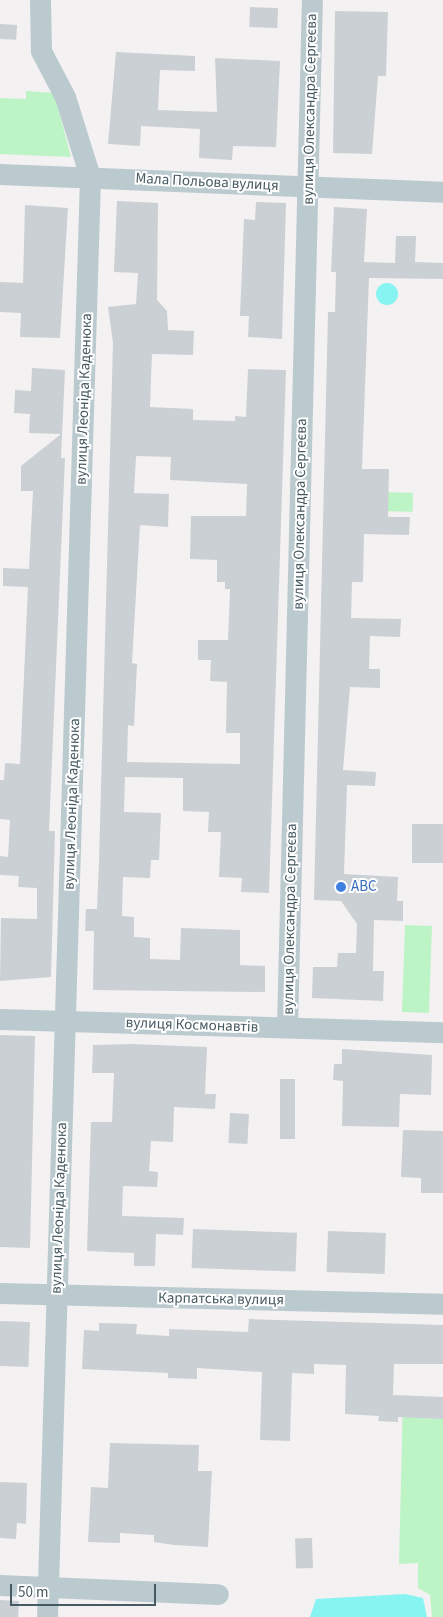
<!DOCTYPE html>
<meta charset="utf-8">
<style>
body{margin:0}
#map{position:relative;width:443px;height:1617px;overflow:hidden;background:#f4f1f2;font-family:"Source Sans 3",sans-serif}
div>[style]{position:absolute}
[style*='--x']{left:calc(var(--x)*1px);top:calc(var(--y)*1px);width:calc(var(--w)*1px);rotate:calc(var(--a)*1deg)}
.green>*{inset:0;background:#bdf4c6;transform-origin:0 0}
.water>*{inset:0;background:#87f4f2}
.round{border-radius:50%}
.building>*{inset:0;background:#cbd0d4;transform-origin:0 0}
.minor>*{height:21px;margin:-10.5px;padding:0 10.5px;transform-origin:10.5px;border-radius:10.5px;background:#bbcacf}
.dots>*{width:14px;height:14px;translate:-50% -50%;box-sizing:border-box;border:2px solid #fff;border-radius:50%}
span{translate:-50% -50%;white-space:nowrap;text-align:center;line-height:1.15;-webkit-text-stroke:4px #fff;paint-order:stroke}
.street-label{font-size:15px;color:#475a61}
.shop-label{font-size:15px;color:#366cbe}
.left{translate:0 -50%;text-align:left}
.scale{position:absolute;left:10px;top:1584px;width:146px;height:22px;box-sizing:border-box;border:2px solid #475a61;border-top:0;padding-left:6px;font-size:15px;line-height:18px;white-space:nowrap;color:#475a61;-webkit-text-stroke:4px #fff;paint-order:stroke}
</style>
<div id="map">
<div class="green">
<div style="clip-path:polygon(26px 91px,54px 93px,71px 157px,0 154px,0 98px,26px 99px)"></div>
<div style="left:371px;top:492px;width:42px;height:19px;rotate:1deg"></div>
<div style="left:405px;top:925px;width:27px;height:87px;rotate:2deg"></div>
<div style="clip-path:polygon(403px 1396px,421px 1396px,420px 1418px,443px 1419px,443px 1617px,432px 1617px,430px 1595px,418px 1588px,418px 1563px,399px 1564px)"></div>
</div>
<div class="water">
<div class="round" style="left:376px;top:283px;width:22px;height:22px"></div>
<div style="clip-path:polygon(405px 1594px,423px 1598px,427px 1617px,310px 1617px,316px 1599px)"></div>
</div>
<div class="building">
<div style="left:250px;top:7px;width:28px;height:20px;rotate:2deg"></div>
<div style="clip-path:polygon(335px 11px,388px 12px,386px 76px,378px 76px,372px 154px,333px 153px)"></div>
<div style="left:0;top:24px;width:17px;height:15px;rotate:3deg"></div>
<div style="clip-path:polygon(116px 52px,195px 56px,195px 71px,160px 70px,158px 110px,217px 112px,215px 58px,280px 61px,276px 147px,233px 146px,232px 160px,199px 158px,200px 129px,141px 126px,140px 146px,108px 144px)"></div>
<div style="clip-path:polygon(evenodd,117px 201px,158px 203px,157px 300px,167px 311px,168px 330px,194px 331px,193px 355px,152px 354px,150px 407px,193px 409px,193px 420px,235px 421px,235px 416px,246px 417px,248px 369px,286px 370px,269px 893px,241px 892px,242px 878px,219px 877px,221px 832px,208px 832px,209px 812px,183px 811px,183px 778px,125px 777px,124px 812px,161px 813px,159px 860px,151px 860px,150px 878px,123px 877px,122px 916px,134px 917px,134px 937px,150px 938px,150px 959px,180px 960px,181px 928px,240px 930px,240px 965px,265px 966px,265px 992px,93px 990px,94px 931px,85px 931px,86px 909px,97px 909px,99px 862px,113px 343px,108px 307px,136px 304px,138px 273px,114px 272px,117px 201px,136px 456px,171px 457px,170px 480px,247px 484px,246px 516px,191px 516px,190px 559px,217px 560px,217px 582px,225px 582px,225px 589px,230px 589px,228px 640px,198px 640px,198px 660px,211px 660px,210px 681px,227px 682px,226px 733px,240px 733px,240px 764px,127px 762px,128px 725px,134px 726px,137px 664px,132px 663px,140px 525px,168px 527px,169px 494px,134px 493px,136px 456px)"></div>
<div style="clip-path:polygon(256px 202px,286px 203px,282px 339px,248px 337px,249px 316px,240px 316px,244px 219px,255px 220px)"></div>
<div style="clip-path:polygon(25px 205px,68px 208px,60px 338px,20px 337px,21px 313px,0 312px,0 282px,23px 283px)"></div>
<div style="clip-path:polygon(334px 207px,367px 209px,364px 262px,395px 263px,396px 236px,416px 236px,415px 262px,443px 263px,443px 279px,369px 278px,362px 469px,389px 469px,388px 517px,410px 517px,409px 535px,364px 534px,363px 582px,352px 582px,351px 618px,401px 619px,400px 637px,370px 636px,369px 669px,380px 669px,380px 688px,350px 687px,343px 770px,376px 772px,375px 786px,347px 785px,344px 874px,398px 877px,397px 901px,403px 901px,403px 921px,374px 920px,373px 971px,384px 971px,383px 1001px,312px 998px,313px 967px,337px 967px,338px 953px,356px 953px,357px 924px,341px 901px,314px 900px,328px 312px,335px 312px,336px 272px,331px 272px)"></div>
<div style="clip-path:polygon(32px 368px,65px 370px,61px 458px,65px 458px,49px 831px,55px 831px,51px 977px,0 981px,1px 918px,37px 919px,37px 888px,18px 887px,19px 876px,0 875px,0 856px,8px 857px,10px 820px,0 819px,0 780px,4px 780px,5px 763px,20px 764px,28px 587px,3px 586px,3px 568px,29px 569px,33px 491px,21px 491px,21px 466px,61px 434px,29px 433px,30px 414px,14px 413px,15px 390px,31px 391px)"></div>
<div style="left:412px;top:824px;width:31px;height:39px"></div>
<div style="clip-path:polygon(0 1035px,35px 1036px,30px 1248px,0 1247px)"></div>
<div style="clip-path:polygon(131px 1044px,207px 1047px,205px 1094px,216px 1094px,215px 1109px,174px 1107px,173px 1142px,151px 1141px,149px 1171px,158px 1172px,157px 1187px,123px 1186px,122px 1216px,184px 1218px,183px 1235px,156px 1234px,155px 1266px,134px 1266px,134px 1253px,87px 1251px,91px 1122px,112px 1122px,114px 1073px,92px 1073px,93px 1045px)"></div>
<div style="clip-path:polygon(342px 1049px,432px 1055px,431px 1095px,400px 1094px,399px 1127px,342px 1126px,343px 1081px,333px 1080px,334px 1064px,342px 1064px)"></div>
<div style="left:280px;top:1079px;width:15px;height:60px"></div>
<div style="left:230px;top:1113px;width:19px;height:30px;rotate:3deg"></div>
<div style="clip-path:polygon(403px 1130px,443px 1131px,443px 1193px,421px 1193px,421px 1178px,401px 1177px)"></div>
<div style="left:193px;top:1229px;width:104px;height:39px;rotate:2deg"></div>
<div style="left:328px;top:1231px;width:58px;height:41px;rotate:2deg"></div>
<div style="clip-path:polygon(249px 1319px,443px 1325px,443px 1364px,394px 1364px,393px 1395px,443px 1397px,443px 1419px,398px 1417px,398px 1422px,378px 1421px,379px 1416px,345px 1414px,346px 1365px,314px 1364px,314px 1374px,292px 1373px,290px 1441px,260px 1440px,262px 1372px,197px 1368px,197px 1379px,168px 1378px,168px 1373px,82px 1369px,84px 1330px,99px 1331px,99px 1323px,137px 1324px,136px 1334px,169px 1336px,169px 1329px,248px 1332px)"></div>
<div style="left:0;top:1321px;width:30px;height:45px;rotate:2deg"></div>
<div style="clip-path:polygon(110px 1443px,199px 1445px,198px 1471px,212px 1471px,208px 1547px,174px 1545px,154px 1542px,154px 1535px,120px 1533px,120px 1543px,88px 1542px,91px 1487px,108px 1488px)"></div>
<div style="clip-path:polygon(0 1482px,27px 1483px,26px 1524px,17px 1523px,16px 1539px,0 1538px)"></div>
<div style="left:312px;top:1538px;width:30px;height:17px;rotate:88deg"></div>
<div style="left:0;top:1600px;width:19px;height:17px;rotate:3deg"></div>
</div>
<div class="minor">
<div style="--x:40;--y:0;--w:51;--a:88.9"></div>
<div style="--x:41;--y:51;--w:52;--a:62.4"></div>
<div style="--x:65;--y:97;--w:84;--a:72.6"></div>
<div style="--x:90;--y:177;--w:1441;--a:91.71"></div>
<div style="--x:0;--y:174;--w:443;--a:2.3"></div>
<div style="--x:0;--y:1019;--w:443;--a:1.7"></div>
<div style="--x:287;--y:1027;--w:1027;--a:-88.61"></div>
<div style="--x:0;--y:1293;--w:443;--a:1.4"></div>
<div style="--x:0;--y:1585;--w:218;--a:2.4"></div>
</div>
<div class="dots">
<div style="left:341px;top:887px;background:#3f7fe0"></div>
</div>
<div class="street-label">
<span style="left:310px;top:109px;rotate:-89deg">вулиця Олександра Сергеєва</span>
<span style="left:207px;top:182px;rotate:3deg">Мала Польова вулиця</span>
<span style="left:84px;top:399px;rotate:-88deg">вулиця Леоніда Каденюка</span>
<span style="left:300px;top:514px;rotate:-89deg">вулиця Олександра Сергеєва</span>
<span style="left:72px;top:804px;rotate:-88deg">вулиця Леоніда Каденюка</span>
<span style="left:290px;top:919px;rotate:-89deg">вулиця Олександра Сергеєва</span>
<span style="left:192px;top:1025px;rotate:2deg">вулиця Космонавтів</span>
<span style="left:59px;top:1208px;rotate:-88deg">вулиця Леоніда Каденюка</span>
<span style="left:221px;top:1299px;rotate:1deg">Карпатська вулиця</span>
</div>
<div class="shop-label">
<span class="left" style="left:351px;top:887px">ABC</span>
</div>
<div class="scale">50 m</div>
</div>
